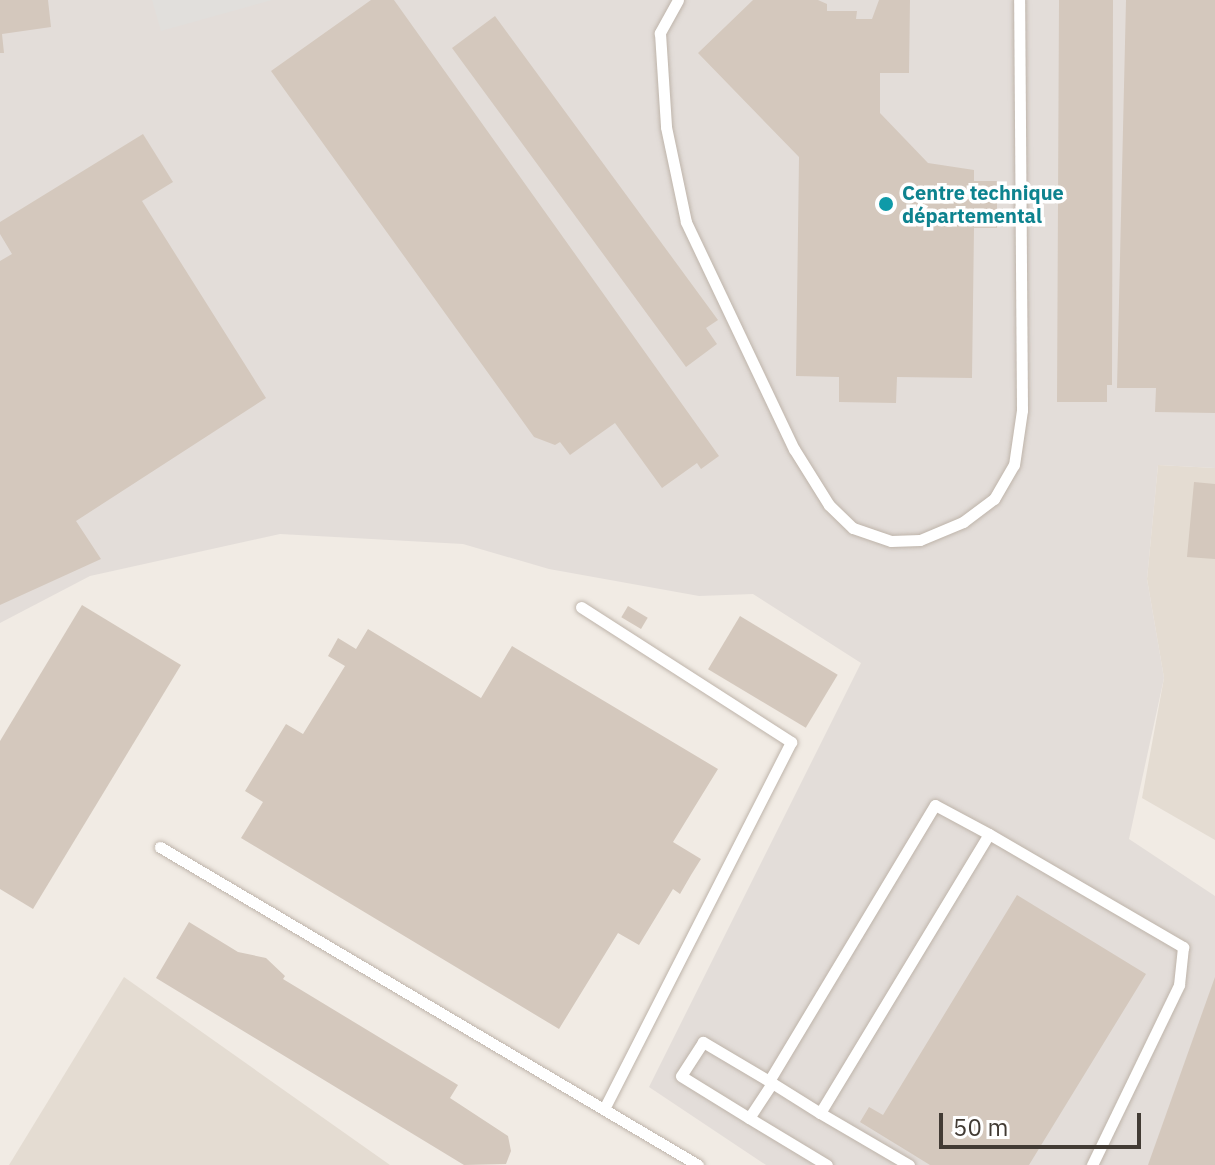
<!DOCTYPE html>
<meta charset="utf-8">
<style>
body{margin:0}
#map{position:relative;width:1215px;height:1165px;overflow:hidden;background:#f1ebe4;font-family:"IBM Plex Sans",sans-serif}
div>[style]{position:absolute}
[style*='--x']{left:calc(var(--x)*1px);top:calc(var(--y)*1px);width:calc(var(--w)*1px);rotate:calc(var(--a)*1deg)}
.residential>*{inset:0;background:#e4dcd2}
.industrial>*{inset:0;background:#e3ddd9}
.parking>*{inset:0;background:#e1dfdc}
.building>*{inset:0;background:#d4c8bd;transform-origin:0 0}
.roads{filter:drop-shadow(0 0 2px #beb4aa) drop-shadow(0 0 2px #beb4aa)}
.service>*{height:11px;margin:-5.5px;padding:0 5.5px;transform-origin:5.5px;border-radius:5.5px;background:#fff}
.dots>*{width:22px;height:22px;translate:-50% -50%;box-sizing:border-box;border:4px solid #fff;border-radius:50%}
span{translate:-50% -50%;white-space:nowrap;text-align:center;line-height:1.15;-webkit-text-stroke:7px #fff;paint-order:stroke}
.culture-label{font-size:20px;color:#0d838f;font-weight:700}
.left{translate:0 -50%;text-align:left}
.scale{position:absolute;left:939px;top:1113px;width:202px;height:36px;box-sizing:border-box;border:4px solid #423b34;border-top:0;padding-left:10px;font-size:24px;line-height:28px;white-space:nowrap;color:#423b34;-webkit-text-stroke:6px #fff;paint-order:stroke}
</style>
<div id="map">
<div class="residential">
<div style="clip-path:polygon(1158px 465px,1215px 468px,1215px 840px,1142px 798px,1164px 678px,1147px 579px)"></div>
<div style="clip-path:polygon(124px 977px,390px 1165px,9px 1165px)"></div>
</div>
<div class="industrial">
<div style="clip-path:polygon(0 0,1215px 0,1215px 468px,1158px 465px,1147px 579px,1164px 678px,1129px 839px,1215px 896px,1215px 1165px,766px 1165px,649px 1087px,861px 663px,753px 594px,699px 596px,549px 569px,463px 544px,280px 534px,90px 576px,0 623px)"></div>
</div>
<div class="parking">
<div style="clip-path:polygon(152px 0,272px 0,161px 31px)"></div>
</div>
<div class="building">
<div style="clip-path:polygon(0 0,48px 0,51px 27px,2px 34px,4px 53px,0 53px)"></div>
<div style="clip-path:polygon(371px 0,394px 0,719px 456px,701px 469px,697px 463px,662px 488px,615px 423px,570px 455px,560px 442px,555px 445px,534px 437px,271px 71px)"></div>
<div style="clip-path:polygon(753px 0,818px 0,827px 4px,827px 11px,857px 11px,856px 19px,872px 19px,879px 0,910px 0,909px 73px,880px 73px,880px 113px,928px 163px,974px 170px,974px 181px,997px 181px,997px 228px,974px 228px,972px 378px,897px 377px,896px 403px,839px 402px,839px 377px,796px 376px,799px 157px,698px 53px)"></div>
<div style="clip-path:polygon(1059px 0,1113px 0,1112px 385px,1107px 385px,1107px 402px,1057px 402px)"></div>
<div style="clip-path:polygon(1126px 0,1215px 0,1215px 413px,1155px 412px,1156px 388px,1117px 388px)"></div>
<div style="clip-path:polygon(495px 16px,718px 320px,706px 328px,717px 344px,686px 367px,452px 48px)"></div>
<div style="clip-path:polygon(143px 134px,173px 182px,142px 201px,266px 398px,76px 521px,101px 559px,0 605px,0 261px,12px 254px,0 234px,0 222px)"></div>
<div style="clip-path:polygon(1194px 482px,1215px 484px,1215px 559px,1187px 557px)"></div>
<div style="clip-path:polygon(82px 605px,181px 665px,33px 909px,0 889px,0 741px)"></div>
<div style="left:628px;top:606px;width:23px;height:13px;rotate:31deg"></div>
<div style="left:740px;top:616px;width:114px;height:62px;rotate:31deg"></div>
<div style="clip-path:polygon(368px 629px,481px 698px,512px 646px,718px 769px,673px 842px,701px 859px,691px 875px,680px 894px,673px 889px,639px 945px,618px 933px,559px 1029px,241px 838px,263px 802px,245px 791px,286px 724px,303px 734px,345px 666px,328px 656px,338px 638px,356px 649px)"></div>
<div style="clip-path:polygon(1017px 895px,1146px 974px,1029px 1165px,930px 1165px,860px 1122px,869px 1107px,883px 1115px)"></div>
<div style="clip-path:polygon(189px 922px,238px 952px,266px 958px,285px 976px,283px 979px,458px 1085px,450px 1098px,508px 1136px,511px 1151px,506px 1164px,464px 1165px,156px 978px)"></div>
<div style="clip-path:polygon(1215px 978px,1215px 1165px,1148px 1165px,1215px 977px)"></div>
</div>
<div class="roads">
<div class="service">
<div style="--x:678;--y:0;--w:38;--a:119"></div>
<div style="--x:660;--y:33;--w:94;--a:86.3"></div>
<div style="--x:666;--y:127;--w:97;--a:78.1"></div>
<div style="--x:686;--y:222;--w:251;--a:64.6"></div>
<div style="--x:794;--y:449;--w:66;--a:58"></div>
<div style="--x:829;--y:505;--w:33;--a:44"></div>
<div style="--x:853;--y:528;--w:40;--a:18.9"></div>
<div style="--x:891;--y:541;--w:29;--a:-2"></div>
<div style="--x:920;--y:540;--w:47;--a:-22.7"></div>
<div style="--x:963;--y:522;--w:39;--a:-37"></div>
<div style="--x:994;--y:499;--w:39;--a:-60"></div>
<div style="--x:1014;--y:465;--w:56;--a:-81.7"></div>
<div style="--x:1022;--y:410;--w:410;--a:-90.4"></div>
<div style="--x:581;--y:607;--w:250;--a:32.7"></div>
<div style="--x:791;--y:742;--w:410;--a:117"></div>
<div style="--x:160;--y:847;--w:625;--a:30.59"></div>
<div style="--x:769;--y:1081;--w:77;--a:-149.4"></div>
<div style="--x:703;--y:1042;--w:40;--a:122.9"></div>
<div style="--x:681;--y:1076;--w:80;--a:31.7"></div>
<div style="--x:749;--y:1118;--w:42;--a:-56.7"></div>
<div style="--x:820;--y:1113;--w:60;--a:-147.9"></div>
<div style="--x:769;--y:1081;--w:322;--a:-59"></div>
<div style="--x:935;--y:805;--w:61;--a:28.2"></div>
<div style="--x:749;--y:1118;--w:91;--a:31.1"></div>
<div style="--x:909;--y:1165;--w:103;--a:-149.7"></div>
<div style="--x:820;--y:1113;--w:326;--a:-58.8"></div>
<div style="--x:989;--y:834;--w:225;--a:30.2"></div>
<div style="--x:1183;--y:947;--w:38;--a:96"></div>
<div style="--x:1179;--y:985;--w:200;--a:115.8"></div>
</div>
</div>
<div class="dots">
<div style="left:886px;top:204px;background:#0f9aa8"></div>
</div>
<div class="culture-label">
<span class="left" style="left:902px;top:204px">Centre technique<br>départemental</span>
</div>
<div class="scale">50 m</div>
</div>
